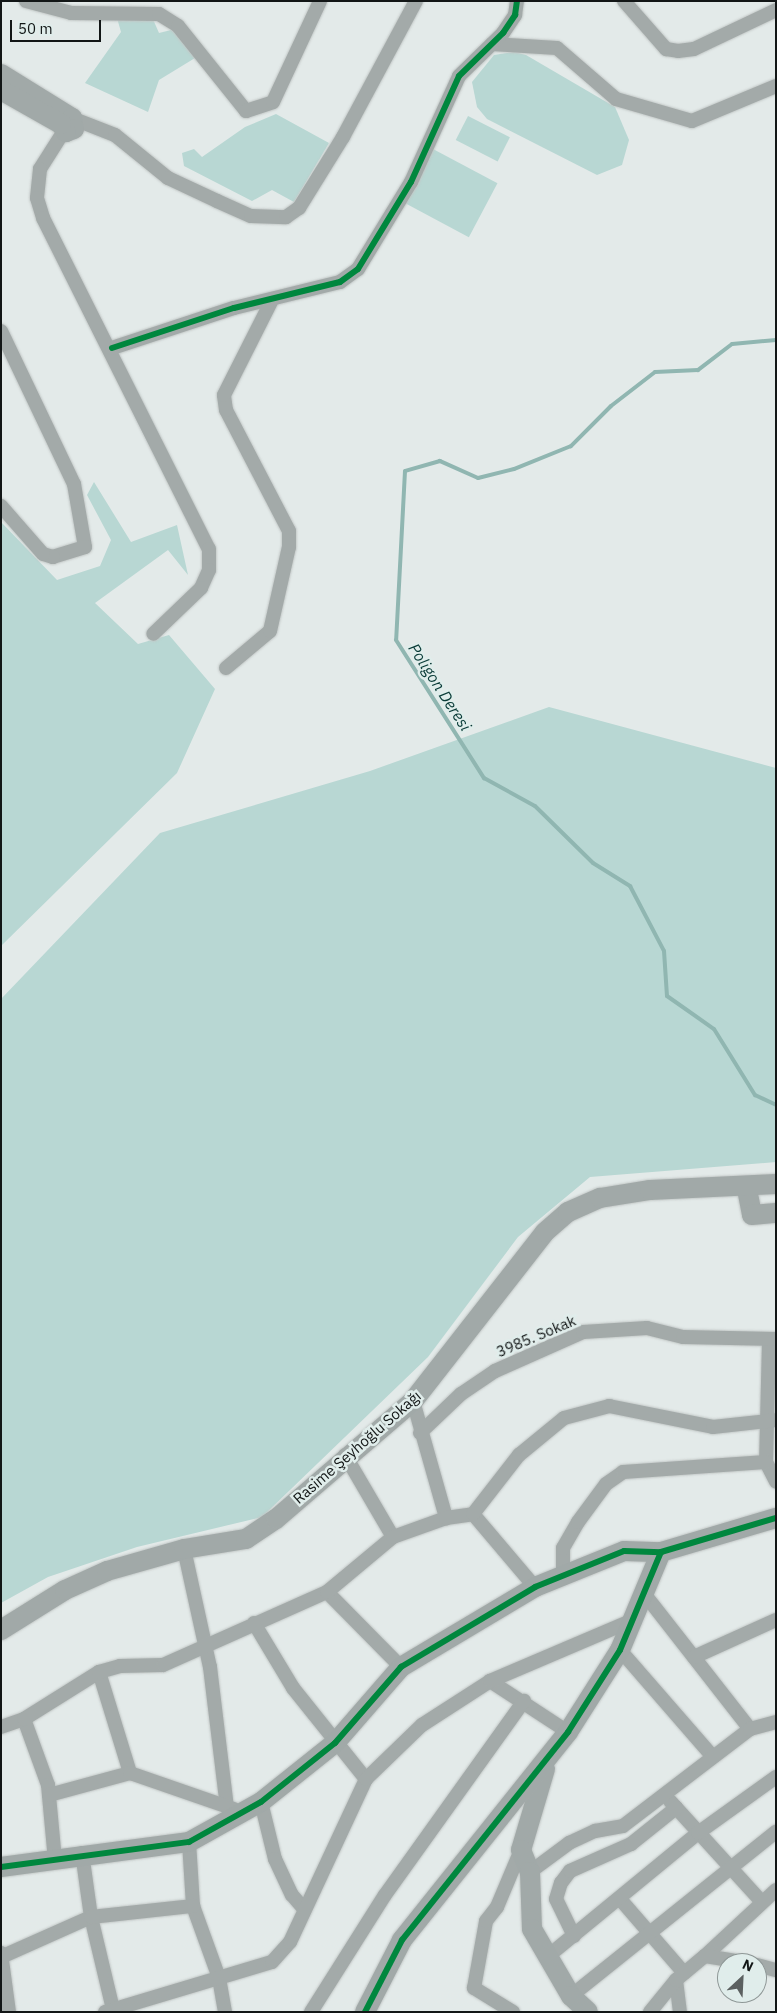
<!DOCTYPE html>
<meta charset="utf-8">
<style>
body{margin:0}
#map{position:relative;width:777px;height:2013px;overflow:hidden;background:#e3eae9;font-family:"IBM Plex Sans",sans-serif}
div>[style]{position:absolute}
[style*='--x']{left:calc(var(--x)*1px);top:calc(var(--y)*1px);width:calc(var(--w)*1px);rotate:calc(var(--a)*1deg)}
.green>*{inset:0;background:#b8d7d3;transform-origin:0 0}
.stream>*{height:4px;margin:-2px;padding:0 2px;transform-origin:2px;border-radius:2px;background:#90b6b1}
.roads{filter:drop-shadow(0 0 1px #c2c7c6) drop-shadow(0 0 1px #c2c7c6)}
.street>*{height:14px;margin:-7px;padding:0 7px;transform-origin:7px;border-radius:7px;background:#a3aaa9}
.secondary>*{height:20px;margin:-10px;padding:0 10px;transform-origin:10px;border-radius:10px;background:#a1a9a8}
.cycleway>*{height:6px;margin:-3px;padding:0 3px;transform-origin:3px;border-radius:3px;background:#00873e}
span{translate:-50% -50%;white-space:nowrap;text-align:center;line-height:1.15;-webkit-text-stroke:5px #e0edeb;paint-order:stroke}
.street-label{font-size:15px;color:#121616}
.water-label{font-size:16px;color:#083a36;font-style:italic}
.frame{position:absolute;inset:0;border:2px solid #121616;pointer-events:none}
.north{position:absolute;left:717px;top:1953px;width:50px;height:50px;box-sizing:border-box;background:#e0edeb;border:1px solid #8e9796;border-radius:50%;rotate:25deg;font-size:14px;font-weight:700;line-height:20px;text-align:center;color:#121616}
.north::after{content:'';display:block;margin:auto;width:18px;height:22px;background:#5b6060;clip-path:polygon(50% 0,100% 100%,50% 72%,0 100%)}
.scale{position:absolute;left:10px;top:20px;width:91px;height:22px;box-sizing:border-box;border:2px solid #121616;border-top:0;padding-left:6px;font-size:15px;line-height:18px;white-space:nowrap;color:#121616;-webkit-text-stroke:4px #e0edeb;paint-order:stroke}
</style>
<div id="map">
<div class="green">
<div style="clip-path:polygon(152px 17px,159px 33px,175px 29px,195px 58px,159px 80px,148px 112px,85px 83px,121px 32px,117px 18px)"></div>
<div style="clip-path:polygon(514px 52px,526px 55px,615px 107px,629px 140px,622px 165px,597px 175px,487px 119px,477px 107px,472px 82px,494px 55px)"></div>
<div style="clip-path:polygon(276px 114px,329px 143px,294px 202px,272px 190px,252px 201px,184px 166px,182px 153px,194px 149px,202px 157px,245px 127px)"></div>
<div style="left:468px;top:116px;width:47px;height:27px;rotate:27deg"></div>
<div style="left:433px;top:149px;width:73px;height:61px;rotate:28deg"></div>
<div style="clip-path:polygon(94px 482px,131px 542px,177px 525px,188px 575px,168px 550px,95px 603px,138px 644px,169px 635px,215px 689px,177px 773px,1px 946px,1px 522px,57px 580px,100px 566px,111px 540px,87px 495px)"></div>
<div style="clip-path:polygon(549px 707px,776px 768px,776px 1162px,590px 1177px,518px 1237px,428px 1357px,262px 1517px,137px 1547px,48px 1577px,1px 1603px,1px 999px,160px 833px,370px 771px)"></div>
</div>
<div class="stream">
<div style="--x:776;--y:340;--w:44;--a:174.8"></div>
<div style="--x:732;--y:344;--w:43;--a:142.6"></div>
<div style="--x:698;--y:370;--w:43;--a:177.3"></div>
<div style="--x:655;--y:372;--w:56;--a:142.3"></div>
<div style="--x:611;--y:406;--w:57;--a:135"></div>
<div style="--x:571;--y:446;--w:61;--a:158"></div>
<div style="--x:514;--y:469;--w:37;--a:166"></div>
<div style="--x:478;--y:478;--w:42;--a:-155.9"></div>
<div style="--x:440;--y:461;--w:36;--a:164"></div>
<div style="--x:405;--y:471;--w:169;--a:93"></div>
<div style="--x:396;--y:640;--w:164;--a:57.5"></div>
<div style="--x:484;--y:778;--w:58;--a:28.8"></div>
<div style="--x:535;--y:806;--w:81;--a:44.5"></div>
<div style="--x:593;--y:863;--w:44;--a:31.9"></div>
<div style="--x:630;--y:886;--w:73;--a:62.4"></div>
<div style="--x:664;--y:951;--w:45;--a:86.2"></div>
<div style="--x:667;--y:996;--w:57;--a:35.1"></div>
<div style="--x:714;--y:1029;--w:78;--a:58.2"></div>
<div style="--x:755;--y:1095;--w:23;--a:25"></div>
</div>
<div class="roads">
<div class="street">
<div style="--x:26;--y:1;--w:47;--a:14.9"></div>
<div style="--x:71;--y:13;--w:88;--a:0.7"></div>
<div style="--x:159;--y:14;--w:22;--a:32"></div>
<div style="--x:178;--y:26;--w:109;--a:51.3"></div>
<div style="--x:246;--y:111;--w:28;--a:-18"></div>
<div style="--x:273;--y:102;--w:111;--a:-65"></div>
<div style="--x:624;--y:1;--w:64;--a:48.8"></div>
<div style="--x:666;--y:49;--w:12;--a:9"></div>
<div style="--x:678;--y:51;--w:16;--a:-7"></div>
<div style="--x:694;--y:49;--w:91;--a:-25.4"></div>
<div style="--x:492;--y:44;--w:65;--a:3.5"></div>
<div style="--x:557;--y:48;--w:78;--a:40.8"></div>
<div style="--x:616;--y:99;--w:79;--a:16.1"></div>
<div style="--x:692;--y:121;--w:91;--a:-22.6"></div>
<div style="--x:69;--y:117;--w:49;--a:21.4"></div>
<div style="--x:115;--y:135;--w:68;--a:39.1"></div>
<div style="--x:168;--y:178;--w:54;--a:25.1"></div>
<div style="--x:217;--y:201;--w:37;--a:24"></div>
<div style="--x:251;--y:216;--w:35;--a:2"></div>
<div style="--x:286;--y:217;--w:16;--a:-35"></div>
<div style="--x:299;--y:208;--w:84;--a:-58.2"></div>
<div style="--x:343;--y:137;--w:154;--a:-61.8"></div>
<div style="--x:64;--y:131;--w:45;--a:122.3"></div>
<div style="--x:40;--y:169;--w:29;--a:96"></div>
<div style="--x:37;--y:198;--w:21;--a:73"></div>
<div style="--x:43;--y:218;--w:370;--a:63.4"></div>
<div style="--x:209;--y:549;--w:21;--a:90"></div>
<div style="--x:209;--y:570;--w:20;--a:114"></div>
<div style="--x:201;--y:588;--w:66;--a:136.2"></div>
<div style="--x:1;--y:331;--w:170;--a:64.5"></div>
<div style="--x:74;--y:484;--w:64;--a:80.1"></div>
<div style="--x:85;--y:547;--w:34;--a:163"></div>
<div style="--x:53;--y:557;--w:10;--a:-163"></div>
<div style="--x:43;--y:554;--w:64;--a:-131.2"></div>
<div style="--x:112;--y:348;--w:128;--a:-18.2"></div>
<div style="--x:234;--y:308;--w:109;--a:-13.8"></div>
<div style="--x:340;--y:282;--w:22;--a:-36"></div>
<div style="--x:358;--y:269;--w:102;--a:-58.7"></div>
<div style="--x:411;--y:182;--w:116;--a:-65.6"></div>
<div style="--x:459;--y:76;--w:62;--a:-44.3"></div>
<div style="--x:503;--y:33;--w:22;--a:-56"></div>
<div style="--x:515;--y:15;--w:14;--a:-82"></div>
<div style="--x:226;--y:668;--w:57;--a:-40.1"></div>
<div style="--x:270;--y:631;--w:86;--a:-77.3"></div>
<div style="--x:289;--y:547;--w:16;--a:-90"></div>
<div style="--x:289;--y:531;--w:136;--a:-117.5"></div>
<div style="--x:226;--y:410;--w:15;--a:-98"></div>
<div style="--x:224;--y:395;--w:104;--a:-63.2"></div>
<div style="--x:769;--y:1341;--w:121;--a:91.4"></div>
<div style="--x:766;--y:1462;--w:22;--a:63"></div>
<div style="--x:413;--y:1401;--w:122;--a:74.2"></div>
<div style="--x:420;--y:1433;--w:57;--a:-43.6"></div>
<div style="--x:461;--y:1394;--w:41;--a:-34.1"></div>
<div style="--x:495;--y:1371;--w:96;--a:-23.9"></div>
<div style="--x:583;--y:1332;--w:64;--a:-3.6"></div>
<div style="--x:647;--y:1328;--w:37;--a:14"></div>
<div style="--x:683;--y:1337;--w:93;--a:1.2"></div>
<div style="--x:345;--y:1455;--w:95;--a:59.7"></div>
<div style="--x:473;--y:1514;--w:96;--a:49.7"></div>
<div style="--x:184;--y:1549;--w:121;--a:77.6"></div>
<div style="--x:210;--y:1667;--w:141;--a:83.1"></div>
<div style="--x:563;--y:1575;--w:27;--a:-90"></div>
<div style="--x:563;--y:1548;--w:30;--a:-60"></div>
<div style="--x:578;--y:1522;--w:47;--a:-53.6"></div>
<div style="--x:606;--y:1484;--w:21;--a:-35"></div>
<div style="--x:623;--y:1472;--w:143;--a:-4"></div>
<div style="--x:327;--y:1592;--w:105;--a:45.4"></div>
<div style="--x:646;--y:1596;--w:169;--a:52"></div>
<div style="--x:254;--y:1623;--w:76;--a:59"></div>
<div style="--x:293;--y:1688;--w:117;--a:51.3"></div>
<div style="--x:620;--y:1650;--w:140;--a:49"></div>
<div style="--x:694;--y:1657;--w:90;--a:-24.3"></div>
<div style="--x:99;--y:1672;--w:106;--a:72.9"></div>
<div style="--x:490;--y:1681;--w:93;--a:33.2"></div>
<div style="--x:24;--y:1719;--w:70;--a:70"></div>
<div style="--x:48;--y:1785;--w:75;--a:84.7"></div>
<div style="--x:1;--y:1727;--w:24;--a:-19"></div>
<div style="--x:24;--y:1719;--w:89;--a:-32.1"></div>
<div style="--x:99;--y:1672;--w:22;--a:-16"></div>
<div style="--x:120;--y:1666;--w:43;--a:-1.3"></div>
<div style="--x:163;--y:1665;--w:180;--a:-24"></div>
<div style="--x:327;--y:1592;--w:86;--a:-39.8"></div>
<div style="--x:393;--y:1537;--w:56;--a:-19.7"></div>
<div style="--x:446;--y:1518;--w:27;--a:-8"></div>
<div style="--x:473;--y:1514;--w:75;--a:-52.1"></div>
<div style="--x:519;--y:1455;--w:58;--a:-39.4"></div>
<div style="--x:564;--y:1418;--w:47;--a:-14.9"></div>
<div style="--x:609;--y:1406;--w:106;--a:11.4"></div>
<div style="--x:713;--y:1427;--w:63;--a:-6.3"></div>
<div style="--x:49;--y:1795;--w:84;--a:-15.2"></div>
<div style="--x:130;--y:1773;--w:110;--a:19.1"></div>
<div style="--x:670;--y:1801;--w:134;--a:47.7"></div>
<div style="--x:261;--y:1802;--w:59;--a:76.2"></div>
<div style="--x:275;--y:1859;--w:40;--a:65"></div>
<div style="--x:292;--y:1895;--w:18;--a:49"></div>
<div style="--x:189;--y:1842;--w:64;--a:86.4"></div>
<div style="--x:193;--y:1906;--w:77;--a:70.1"></div>
<div style="--x:219;--y:1978;--w:35;--a:80"></div>
<div style="--x:82;--y:1853;--w:65;--a:82"></div>
<div style="--x:91;--y:1917;--w:95;--a:76.6"></div>
<div style="--x:530;--y:1872;--w:49;--a:-36.6"></div>
<div style="--x:569;--y:1843;--w:29;--a:-25"></div>
<div style="--x:595;--y:1831;--w:28;--a:-10"></div>
<div style="--x:623;--y:1826;--w:160;--a:-37.4"></div>
<div style="--x:750;--y:1729;--w:27;--a:-15"></div>
<div style="--x:620;--y:1899;--w:98;--a:49.1"></div>
<div style="--x:574;--y:1936;--w:41;--a:-115.9"></div>
<div style="--x:556;--y:1899;--w:17;--a:-73"></div>
<div style="--x:561;--y:1883;--w:15;--a:-53"></div>
<div style="--x:570;--y:1871;--w:67;--a:-23.9"></div>
<div style="--x:631;--y:1844;--w:58;--a:-38.7"></div>
<div style="--x:1;--y:1953;--w:60;--a:82.3"></div>
<div style="--x:705;--y:1956;--w:97;--a:-42.9"></div>
<div style="--x:1;--y:1957;--w:98;--a:-24"></div>
<div style="--x:91;--y:1917;--w:103;--a:-6.2"></div>
<div style="--x:547;--y:1957;--w:195;--a:-39.4"></div>
<div style="--x:698;--y:1833;--w:96;--a:-35.7"></div>
<div style="--x:757;--y:1965;--w:20;--a:15"></div>
<div style="--x:676;--y:1980;--w:32;--a:83"></div>
<div style="--x:571;--y:1996;--w:263;--a:-38.7"></div>
<div style="--x:105;--y:2012;--w:174;--a:-16.7"></div>
<div style="--x:272;--y:1962;--w:27;--a:-48"></div>
<div style="--x:290;--y:1942;--w:180;--a:-65"></div>
<div style="--x:366;--y:1779;--w:78;--a:-44"></div>
<div style="--x:422;--y:1725;--w:81;--a:-32.9"></div>
<div style="--x:490;--y:1681;--w:155;--a:-23.1"></div>
<div style="--x:311;--y:2012;--w:138;--a:-57.7"></div>
<div style="--x:385;--y:1895;--w:239;--a:-54.4"></div>
<div style="--x:513;--y:2012;--w:46;--a:-148.4"></div>
<div style="--x:474;--y:1988;--w:68;--a:-79.8"></div>
<div style="--x:486;--y:1921;--w:18;--a:-52"></div>
<div style="--x:497;--y:1907;--w:62;--a:-67.2"></div>
<div style="--x:650;--y:2012;--w:41;--a:-50.9"></div>
<div style="--x:676;--y:1980;--w:38;--a:-40"></div>
<div style="--x:705;--y:1956;--w:44;--a:9.2"></div>
</div>
<div class="secondary">
<div style="--x:1;--y:74;--w:84;--a:31.8"></div>
<div style="--x:72;--y:118;--w:11;--a:80"></div>
<div style="--x:74;--y:129;--w:9;--a:159"></div>
<div style="--x:66;--y:132;--w:9;--a:-122"></div>
<div style="--x:61;--y:124;--w:69;--a:-150.5"></div>
<div style="--x:747;--y:1189;--w:26;--a:79"></div>
<div style="--x:752;--y:1215;--w:24;--a:-5"></div>
<div style="--x:1;--y:1630;--w:75;--a:-32"></div>
<div style="--x:65;--y:1590;--w:46;--a:-24.3"></div>
<div style="--x:107;--y:1571;--w:80;--a:-15.9"></div>
<div style="--x:184;--y:1549;--w:63;--a:-9.2"></div>
<div style="--x:246;--y:1539;--w:36;--a:-34"></div>
<div style="--x:276;--y:1519;--w:181;--a:-40.7"></div>
<div style="--x:413;--y:1401;--w:214;--a:-52"></div>
<div style="--x:545;--y:1232;--w:30;--a:-41"></div>
<div style="--x:568;--y:1212;--w:35;--a:-24"></div>
<div style="--x:600;--y:1198;--w:51;--a:-9.1"></div>
<div style="--x:650;--y:1190;--w:126;--a:-2.7"></div>
<div style="--x:545;--y:1769;--w:84;--a:106.5"></div>
<div style="--x:521;--y:1850;--w:24;--a:68"></div>
<div style="--x:530;--y:1872;--w:57;--a:88"></div>
<div style="--x:532;--y:1929;--w:78;--a:59.8"></div>
<div style="--x:571;--y:1996;--w:23;--a:43"></div>
<div style="--x:1;--y:1867;--w:190;--a:-7.6"></div>
<div style="--x:189;--y:1842;--w:82;--a:-29.1"></div>
<div style="--x:261;--y:1802;--w:95;--a:-38.6"></div>
<div style="--x:335;--y:1743;--w:101;--a:-49"></div>
<div style="--x:401;--y:1667;--w:156;--a:-30.8"></div>
<div style="--x:535;--y:1587;--w:96;--a:-22"></div>
<div style="--x:624;--y:1551;--w:37;--a:2"></div>
<div style="--x:661;--y:1552;--w:120;--a:-16.5"></div>
<div style="--x:365;--y:2012;--w:81;--a:-62.8"></div>
<div style="--x:402;--y:1940;--w:266;--a:-51.4"></div>
<div style="--x:568;--y:1732;--w:97;--a:-57.6"></div>
<div style="--x:620;--y:1650;--w:106;--a:-67.3"></div>
</div>
</div>
<div class="cycleway">
<div style="--x:112;--y:348;--w:128;--a:-18.2"></div>
<div style="--x:234;--y:308;--w:109;--a:-13.8"></div>
<div style="--x:340;--y:282;--w:22;--a:-36"></div>
<div style="--x:358;--y:269;--w:102;--a:-58.7"></div>
<div style="--x:411;--y:182;--w:116;--a:-65.6"></div>
<div style="--x:459;--y:76;--w:62;--a:-44.3"></div>
<div style="--x:503;--y:33;--w:22;--a:-56"></div>
<div style="--x:515;--y:15;--w:14;--a:-82"></div>
<div style="--x:1;--y:1867;--w:190;--a:-7.6"></div>
<div style="--x:189;--y:1842;--w:82;--a:-29.1"></div>
<div style="--x:261;--y:1802;--w:95;--a:-38.6"></div>
<div style="--x:335;--y:1743;--w:101;--a:-49"></div>
<div style="--x:401;--y:1667;--w:156;--a:-30.8"></div>
<div style="--x:535;--y:1587;--w:96;--a:-22"></div>
<div style="--x:624;--y:1551;--w:37;--a:2"></div>
<div style="--x:661;--y:1552;--w:120;--a:-16.5"></div>
<div style="--x:365;--y:2012;--w:81;--a:-62.8"></div>
<div style="--x:402;--y:1940;--w:266;--a:-51.4"></div>
<div style="--x:568;--y:1732;--w:97;--a:-57.6"></div>
<div style="--x:620;--y:1650;--w:106;--a:-67.3"></div>
</div>
<div class="street-label">
<span style="left:536px;top:1336px;rotate:-23deg">3985. Sokak</span>
<span style="left:357px;top:1447px;rotate:-41deg">Rasime Şeyhoğlu Sokağı</span>
</div>
<div class="water-label">
<span style="left:440px;top:687px;rotate:57deg">Poligon Deresi</span>
</div>
<div class="frame"></div>
<div class="north">N</div>
<div class="scale">50 m</div>
</div>
